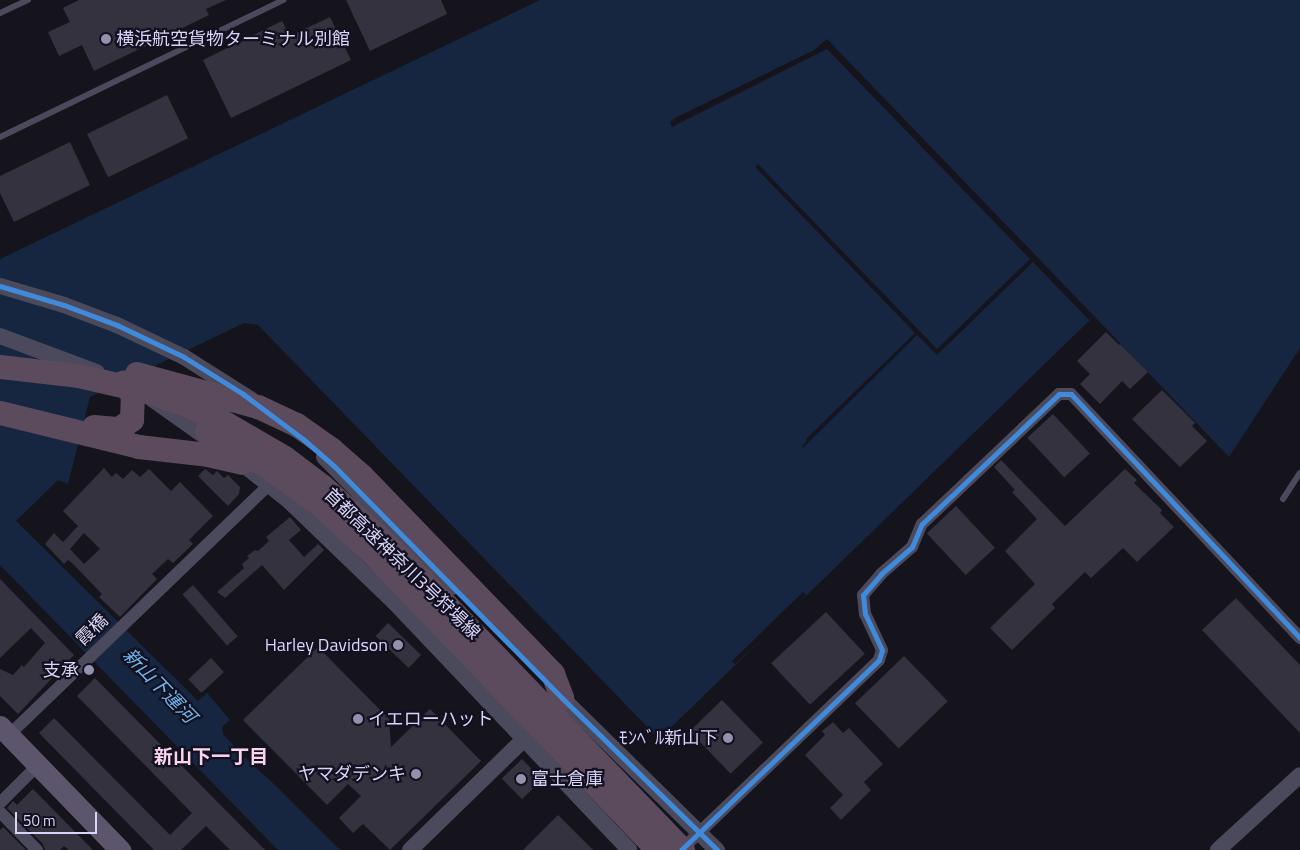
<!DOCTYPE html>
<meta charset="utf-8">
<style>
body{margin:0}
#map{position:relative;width:1300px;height:850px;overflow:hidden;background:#15141c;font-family:"Titillium Web","Noto Sans JP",sans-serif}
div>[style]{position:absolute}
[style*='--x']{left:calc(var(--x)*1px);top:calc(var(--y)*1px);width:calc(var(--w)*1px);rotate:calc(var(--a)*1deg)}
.water>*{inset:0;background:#162640}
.pier>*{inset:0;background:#15141c}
.building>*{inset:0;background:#33323e;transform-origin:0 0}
.service>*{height:6px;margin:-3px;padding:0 3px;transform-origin:3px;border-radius:3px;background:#4b4a5c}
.minor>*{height:12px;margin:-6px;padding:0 6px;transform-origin:6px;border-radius:6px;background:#4b4a5c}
.tertiary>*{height:16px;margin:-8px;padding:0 8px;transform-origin:8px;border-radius:8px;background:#4b4a5c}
.primary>*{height:21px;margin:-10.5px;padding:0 10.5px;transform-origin:10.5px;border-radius:10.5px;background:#5c556c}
.motorway>*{height:24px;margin:-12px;padding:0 12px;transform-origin:12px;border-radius:12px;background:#5b4b5d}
.cycleway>*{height:5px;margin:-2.5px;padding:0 2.5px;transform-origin:2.5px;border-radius:2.5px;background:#408adc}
.dots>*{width:14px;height:14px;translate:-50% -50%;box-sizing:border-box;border:2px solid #131020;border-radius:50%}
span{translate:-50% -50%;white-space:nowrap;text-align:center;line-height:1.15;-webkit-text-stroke:4.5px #131020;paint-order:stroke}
.poi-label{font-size:18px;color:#d8d5f9}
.left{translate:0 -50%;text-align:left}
.right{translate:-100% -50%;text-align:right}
.street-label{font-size:18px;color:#d8d5f9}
.water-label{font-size:19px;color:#70b4ec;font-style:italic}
.neighbourhood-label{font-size:19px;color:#fad6ed;font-weight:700}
.scale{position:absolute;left:15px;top:812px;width:82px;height:22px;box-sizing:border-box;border:2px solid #d8d5f9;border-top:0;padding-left:6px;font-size:15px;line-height:18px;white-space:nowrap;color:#d8d5f9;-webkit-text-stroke:4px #131020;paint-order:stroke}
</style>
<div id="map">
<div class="water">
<div style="clip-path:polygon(540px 0,1300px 0,1300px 348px,1229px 457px,1094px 316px,659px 739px,258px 325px,244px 323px,90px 397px,68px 484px,58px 480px,16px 521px,198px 701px,207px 693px,230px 720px,222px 727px,223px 734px,242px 755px,275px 785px,340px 850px,278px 850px,0 565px,0 259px)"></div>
</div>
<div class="pier">
<div style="clip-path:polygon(827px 39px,1094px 316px,1089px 320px,1033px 262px,937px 355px,917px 335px,803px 448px,802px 446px,807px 441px,806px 439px,915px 333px,755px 167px,758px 164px,937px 349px,1030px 259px,827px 49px,672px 127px,670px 122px,675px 118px,814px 50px)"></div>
<div style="clip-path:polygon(803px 592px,806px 595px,786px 617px,735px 664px,732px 661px)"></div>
</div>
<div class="building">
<div style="clip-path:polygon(79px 0,226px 0,206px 9px,209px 15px,94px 71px,82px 45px,59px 56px,48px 32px,70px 22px,63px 8px)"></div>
<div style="clip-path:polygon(346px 0,441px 0,447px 14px,370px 51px)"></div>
<div style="clip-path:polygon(330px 17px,351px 60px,231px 118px,203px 60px,282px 21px,290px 36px)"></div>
<div style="left:167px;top:95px;width:48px;height:89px;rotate:64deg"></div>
<div style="clip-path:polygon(70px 142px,90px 185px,14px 222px,0 193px,0 176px)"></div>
<div style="clip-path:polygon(1106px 332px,1119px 345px,1120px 344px,1148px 372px,1130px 389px,1122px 381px,1100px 404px,1080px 384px,1090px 374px,1077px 361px)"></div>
<div style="clip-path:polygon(1162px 390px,1195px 423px,1192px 426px,1207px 441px,1180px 467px,1132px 419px)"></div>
<div style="left:1053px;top:414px;width:54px;height:35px;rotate:47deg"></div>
<div style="clip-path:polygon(1001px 460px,1065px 526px,1125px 469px,1137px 480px,1134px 483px,1162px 510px,1160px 513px,1174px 527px,1137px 562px,1123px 548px,1091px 578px,1085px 572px,1052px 604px,1055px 608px,1012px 650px,990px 628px,1035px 584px,1005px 551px,1037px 519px,1012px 492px,1015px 490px,994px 467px)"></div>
<div style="clip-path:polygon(evenodd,104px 468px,112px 477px,116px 473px,123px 479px,132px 470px,140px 477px,149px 469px,171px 491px,180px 482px,213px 516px,189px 540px,193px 544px,173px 563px,168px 559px,152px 574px,157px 579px,120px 617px,99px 597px,102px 594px,71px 562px,68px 560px,64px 564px,45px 544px,54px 533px,63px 542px,78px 526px,63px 511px,104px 468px,84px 533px,100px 549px,84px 564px,70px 549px,84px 533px)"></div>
<div style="clip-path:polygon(205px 469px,213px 475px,217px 471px,224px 478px,228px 475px,240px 487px,239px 494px,228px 506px,198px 476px)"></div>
<div style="left:956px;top:506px;width:57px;height:40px;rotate:47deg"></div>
<div style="clip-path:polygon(290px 517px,301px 530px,289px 540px,304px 557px,318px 544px,324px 550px,284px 590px,262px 565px,225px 598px,217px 592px,244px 568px,242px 564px,249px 558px,247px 556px,255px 550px,258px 551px,269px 541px,266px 537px)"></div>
<div style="clip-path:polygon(0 579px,74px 655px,18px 714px,0 696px,0 669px,13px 675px,22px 665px,24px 667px,45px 643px,31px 628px,0 658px)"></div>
<div style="left:193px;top:585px;width:68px;height:14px;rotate:49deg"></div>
<div style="clip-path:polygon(1236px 598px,1300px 665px,1300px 733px,1202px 630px)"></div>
<div style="left:826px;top:612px;width:57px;height:75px;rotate:47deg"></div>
<div style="left:388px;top:623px;width:46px;height:18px;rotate:44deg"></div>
<div style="clip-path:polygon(318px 647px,389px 719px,391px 747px,430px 709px,481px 761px,390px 850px,363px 824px,353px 833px,339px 818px,361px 796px,348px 784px,327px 805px,243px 720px)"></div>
<div style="left:904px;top:656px;width:63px;height:68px;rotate:46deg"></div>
<div style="left:211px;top:658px;width:19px;height:31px;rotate:47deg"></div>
<div style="clip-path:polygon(95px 678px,265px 850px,230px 850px,206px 826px,181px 850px,154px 850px,39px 733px,54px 718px,170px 835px,192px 813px,77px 696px)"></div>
<div style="left:722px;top:700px;width:59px;height:45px;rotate:46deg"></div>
<div style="clip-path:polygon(833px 722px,843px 733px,849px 728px,883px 764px,864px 782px,871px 790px,841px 820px,830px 808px,843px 795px,805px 755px,825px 735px,822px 731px)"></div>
<div style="left:522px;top:759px;width:29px;height:28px;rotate:46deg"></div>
<div style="clip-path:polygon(33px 789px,93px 850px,69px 850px,64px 846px,60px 850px,45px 850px,43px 844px,7px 808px,13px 801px,17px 805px)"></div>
<div style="clip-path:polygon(558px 815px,593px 850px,523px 850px)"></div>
<div style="clip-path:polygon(3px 827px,26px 850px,0 850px,0 830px)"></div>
</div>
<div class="service">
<div style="--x:0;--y:13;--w:31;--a:-25"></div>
<div style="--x:0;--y:137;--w:315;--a:-25.8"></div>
<div style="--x:1283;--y:499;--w:31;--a:-57"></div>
</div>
<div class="minor">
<div style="--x:9;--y:735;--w:362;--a:-43.9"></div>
<div style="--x:0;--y:803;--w:54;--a:-45"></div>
<div style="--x:0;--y:812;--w:53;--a:45.8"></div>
<div style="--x:681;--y:850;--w:274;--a:-43.8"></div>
<div style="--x:879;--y:660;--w:10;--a:-73"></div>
<div style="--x:882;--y:650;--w:40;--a:-115"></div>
<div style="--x:865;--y:614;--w:19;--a:-96"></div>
<div style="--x:863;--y:595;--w:28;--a:-49"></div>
<div style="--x:881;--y:574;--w:41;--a:-41.1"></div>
<div style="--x:912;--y:547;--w:25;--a:-67"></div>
<div style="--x:922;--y:524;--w:189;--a:-43.5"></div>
<div style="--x:1059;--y:394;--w:12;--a:0"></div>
<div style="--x:1071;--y:394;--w:335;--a:46.8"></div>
</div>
<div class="tertiary">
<div style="--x:0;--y:286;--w:67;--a:16.5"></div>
<div style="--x:64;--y:305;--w:57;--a:20.7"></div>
<div style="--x:117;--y:325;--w:74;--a:25.5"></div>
<div style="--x:184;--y:357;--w:80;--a:32.3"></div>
<div style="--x:0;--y:336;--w:103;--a:20.4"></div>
<div style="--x:152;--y:399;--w:76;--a:35.4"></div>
<div style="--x:324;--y:457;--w:183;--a:45.2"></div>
<div style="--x:240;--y:462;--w:61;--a:38.4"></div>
<div style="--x:288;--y:500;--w:147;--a:43.9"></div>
<div style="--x:394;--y:602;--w:342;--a:46.5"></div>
<div style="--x:556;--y:692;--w:226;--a:44.5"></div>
<div style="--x:410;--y:850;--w:161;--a:-44.2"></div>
<div style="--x:1218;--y:850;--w:111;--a:-42.4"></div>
</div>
<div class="primary">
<div style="--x:0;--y:726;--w:173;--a:45.9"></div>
</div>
<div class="motorway">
<div style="--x:0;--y:367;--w:80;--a:6.5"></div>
<div style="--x:79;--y:376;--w:71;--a:13.1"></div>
<div style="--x:148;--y:392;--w:43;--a:18.9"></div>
<div style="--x:189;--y:406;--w:34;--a:24"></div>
<div style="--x:220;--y:420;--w:75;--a:30.3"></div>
<div style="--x:285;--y:458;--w:46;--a:37.1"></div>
<div style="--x:322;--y:486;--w:97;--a:42.1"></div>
<div style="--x:394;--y:551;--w:416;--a:46"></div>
<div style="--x:137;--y:374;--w:125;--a:15.3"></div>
<div style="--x:258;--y:407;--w:43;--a:24.8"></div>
<div style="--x:297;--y:425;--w:42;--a:35.2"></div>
<div style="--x:331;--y:449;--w:41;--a:41.1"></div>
<div style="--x:362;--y:476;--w:275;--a:46"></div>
<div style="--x:553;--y:674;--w:26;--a:69"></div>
<div style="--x:0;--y:413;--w:143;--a:13.7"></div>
<div style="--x:139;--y:447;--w:69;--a:6.6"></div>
<div style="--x:208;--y:455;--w:35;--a:13"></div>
<div style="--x:94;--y:427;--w:25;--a:5"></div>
<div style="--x:119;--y:429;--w:16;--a:-35"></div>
<div style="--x:132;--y:420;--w:25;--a:-88"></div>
<div style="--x:133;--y:395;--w:16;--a:-128"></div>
<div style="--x:207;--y:431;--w:72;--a:30.8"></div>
<div style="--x:269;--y:468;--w:62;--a:35.8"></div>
<div style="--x:319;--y:504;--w:72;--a:42.8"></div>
<div style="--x:372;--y:553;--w:412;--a:46.1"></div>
</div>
<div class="cycleway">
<div style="--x:0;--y:286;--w:67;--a:16.5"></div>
<div style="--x:64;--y:305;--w:57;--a:20.7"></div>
<div style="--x:117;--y:325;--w:74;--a:25.5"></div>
<div style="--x:184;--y:357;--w:70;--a:32.1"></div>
<div style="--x:243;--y:394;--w:75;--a:36.9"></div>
<div style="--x:303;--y:439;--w:41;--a:41.1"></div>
<div style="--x:334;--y:466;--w:325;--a:45.5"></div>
<div style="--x:562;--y:698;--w:217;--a:44.4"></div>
<div style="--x:681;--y:850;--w:274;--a:-43.8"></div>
<div style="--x:879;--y:660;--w:10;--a:-73"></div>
<div style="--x:882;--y:650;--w:40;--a:-115"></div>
<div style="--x:865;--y:614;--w:19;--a:-96"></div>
<div style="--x:863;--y:595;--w:28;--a:-49"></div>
<div style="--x:881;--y:574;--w:41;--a:-41.1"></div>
<div style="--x:912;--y:547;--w:25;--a:-67"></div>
<div style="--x:922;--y:524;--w:189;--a:-43.5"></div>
<div style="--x:1059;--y:394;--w:12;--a:0"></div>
<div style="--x:1071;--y:394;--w:335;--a:46.8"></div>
</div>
<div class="dots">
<div style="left:106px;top:39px;background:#9491ac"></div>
<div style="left:398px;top:645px;background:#9491ac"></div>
<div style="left:89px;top:670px;background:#9491ac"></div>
<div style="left:358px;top:719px;background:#9491ac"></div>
<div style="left:728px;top:738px;background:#9491ac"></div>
<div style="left:416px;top:774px;background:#9491ac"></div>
<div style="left:521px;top:779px;background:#9491ac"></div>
</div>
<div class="poi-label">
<span class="left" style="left:116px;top:39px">横浜航空貨物ターミナル別館</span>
<span class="right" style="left:388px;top:645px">Harley Davidson</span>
<span class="right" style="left:79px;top:670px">支承</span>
<span class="left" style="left:368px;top:719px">イエローハット</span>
<span class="right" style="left:718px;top:738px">ﾓﾝﾍﾞﾙ新山下</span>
<span class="right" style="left:406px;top:774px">ヤマダデンキ</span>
<span class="left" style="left:531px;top:779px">富士倉庫</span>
</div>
<div class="street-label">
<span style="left:402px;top:564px;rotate:44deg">首都高速神奈川3号狩場線</span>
<span style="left:92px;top:630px;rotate:-44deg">霞橋</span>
</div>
<div class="water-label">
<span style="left:160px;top:685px;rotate:46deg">新山下運河</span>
</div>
<div class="neighbourhood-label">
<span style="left:211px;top:756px">新山下一丁目</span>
</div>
<div class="scale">50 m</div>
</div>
